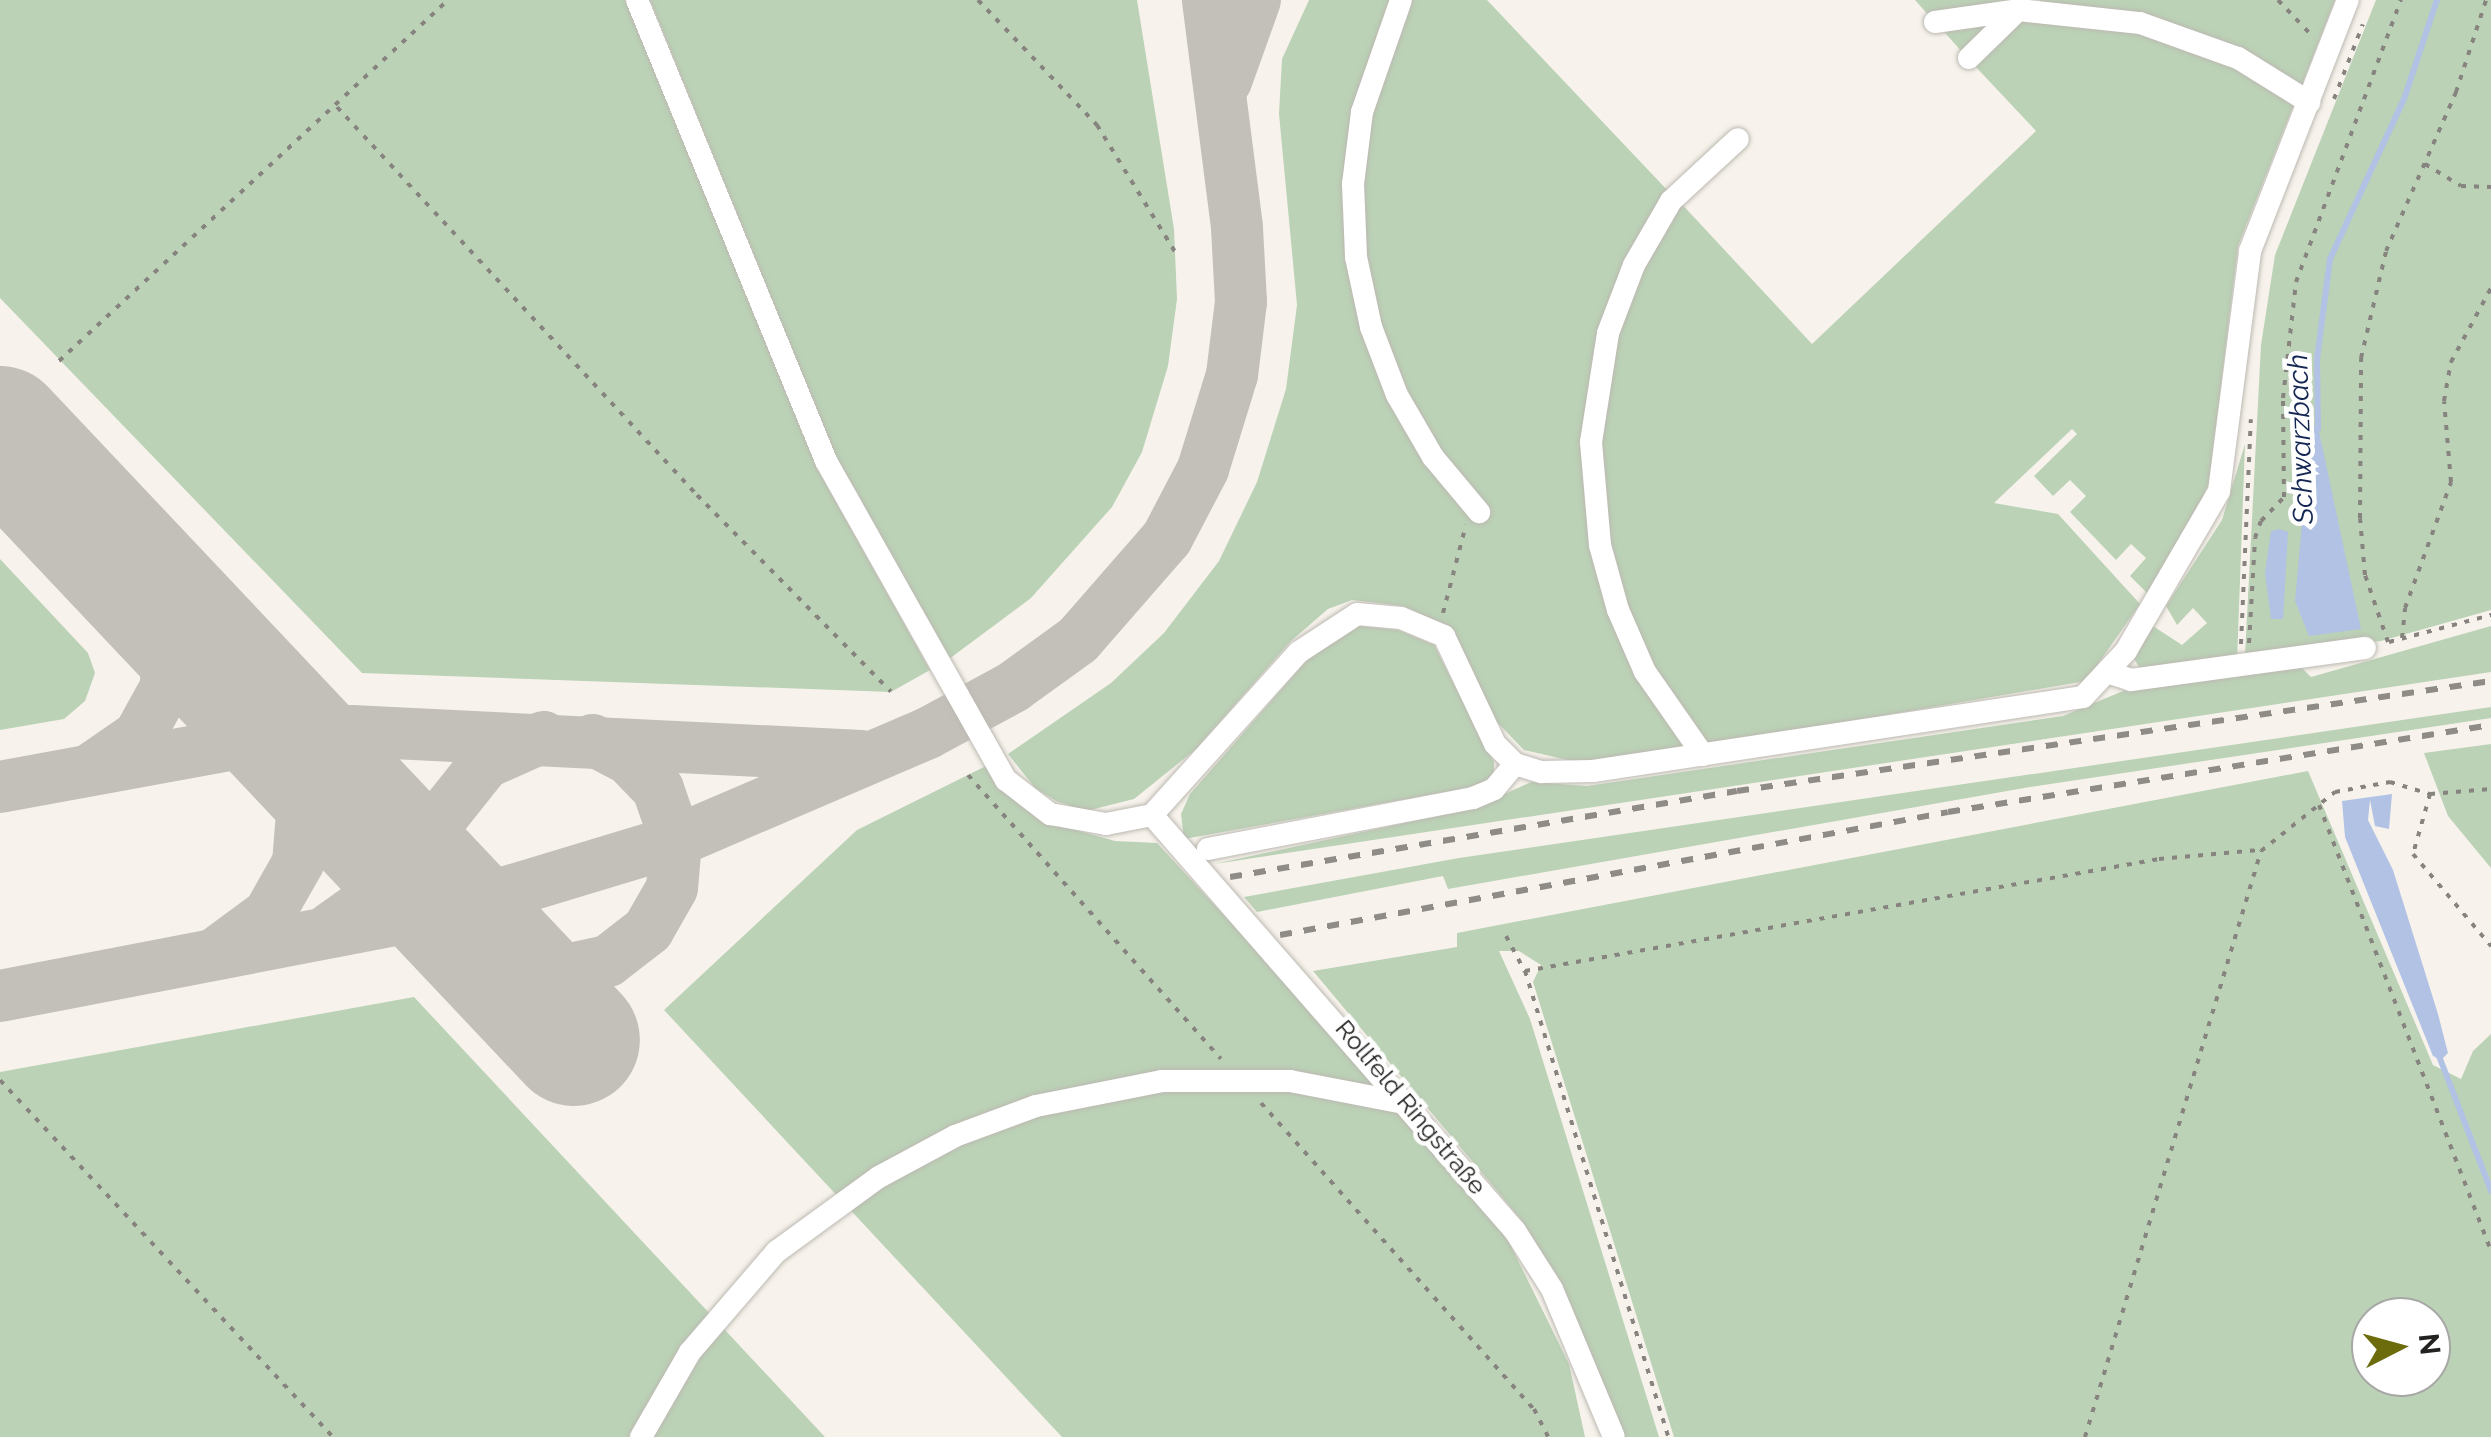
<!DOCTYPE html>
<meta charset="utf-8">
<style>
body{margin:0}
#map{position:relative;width:2491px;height:1437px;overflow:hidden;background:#f7f3ec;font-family:Raleway,sans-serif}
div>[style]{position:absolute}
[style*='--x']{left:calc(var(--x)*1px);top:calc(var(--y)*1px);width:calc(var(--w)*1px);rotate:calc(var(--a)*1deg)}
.green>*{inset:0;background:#bbd2b6}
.water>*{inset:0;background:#b1c2e4}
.stream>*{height:6px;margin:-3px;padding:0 3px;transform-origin:3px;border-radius:3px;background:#b1c2e4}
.taxiway>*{height:52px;margin:-26px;padding:0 26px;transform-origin:26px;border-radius:26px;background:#c3c0ba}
.runway>*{height:132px;margin:-66px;padding:0 66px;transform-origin:66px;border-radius:66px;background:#c3c0ba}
.path>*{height:4px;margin-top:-2px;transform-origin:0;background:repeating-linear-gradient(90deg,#878480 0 5px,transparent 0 13px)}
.roads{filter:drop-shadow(0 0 2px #bcb9b2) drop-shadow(0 0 2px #bcb9b2)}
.minor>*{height:22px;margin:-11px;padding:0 11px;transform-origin:11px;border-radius:11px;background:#fff}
.rail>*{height:6px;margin-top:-3px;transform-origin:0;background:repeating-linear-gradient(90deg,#8f8c87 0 12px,transparent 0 24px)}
span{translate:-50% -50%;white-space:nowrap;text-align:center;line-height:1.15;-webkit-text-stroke:9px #fff;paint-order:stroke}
.street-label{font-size:25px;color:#242220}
.water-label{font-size:28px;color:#142752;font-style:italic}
.north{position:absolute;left:2351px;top:1297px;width:100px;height:100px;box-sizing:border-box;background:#fff;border:2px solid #a7a7a6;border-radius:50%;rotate:84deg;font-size:28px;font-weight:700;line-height:40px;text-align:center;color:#242220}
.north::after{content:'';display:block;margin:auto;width:35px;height:45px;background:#6c6c0d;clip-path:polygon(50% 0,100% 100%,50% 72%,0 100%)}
</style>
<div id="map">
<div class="green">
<div style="clip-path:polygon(0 0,626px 0,817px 468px,930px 670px,891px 692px,362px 673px,0 298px)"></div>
<div style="clip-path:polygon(650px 0,1137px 0,1174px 229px,1177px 299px,1168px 366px,1142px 452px,1112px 507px,1031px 598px,949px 659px,836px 457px)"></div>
<div style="clip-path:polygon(1309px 0,1396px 0,1372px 53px,1352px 131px,1352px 267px,1383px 380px,1404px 424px,1478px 520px,1484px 513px,1437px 457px,1393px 374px,1362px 262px,1362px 130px,1405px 0,1487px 0,1670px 193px,1636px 247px,1596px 361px,1588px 502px,1599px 562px,1633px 657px,1693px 748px,1581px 763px,1524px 750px,1491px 716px,1450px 627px,1403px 606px,1352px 600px,1328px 609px,1291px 641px,1195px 750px,1134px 799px,1086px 811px,1056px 801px,1035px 788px,1008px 754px,1111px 683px,1164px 633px,1219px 561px,1257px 482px,1286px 389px,1297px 305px,1279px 114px,1282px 59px)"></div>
<div style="clip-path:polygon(1915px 0,2018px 0,1931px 18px)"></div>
<div style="clip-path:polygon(2041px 0,2335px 0,2300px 90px,2262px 66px,2035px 5px)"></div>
<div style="clip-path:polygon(2376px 0,2491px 0,2491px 610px,2381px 641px,2245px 655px,2261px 345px,2275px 255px)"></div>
<div style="clip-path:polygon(2027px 14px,2170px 34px,2296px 99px,2238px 246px,2209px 483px,2190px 526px,2147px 593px,2130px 576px,2146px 558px,2131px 544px,2116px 560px,2070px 512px,2086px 496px,2070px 480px,2053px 496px,2034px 476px,2077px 434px,2072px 429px,1994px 503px,2058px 514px,2140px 604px,2086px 681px,1704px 746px,1640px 653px,1596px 501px,1617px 308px,1678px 200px,1812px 344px,2036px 131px,1974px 65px)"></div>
<div style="clip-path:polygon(2003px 15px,1963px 53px,1938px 25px)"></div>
<div style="clip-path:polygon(2245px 444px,2237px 662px,2142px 672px,2133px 657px,2153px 626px,2182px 645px,2207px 623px,2193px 608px,2177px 625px,2166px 606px,2222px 520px)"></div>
<div style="clip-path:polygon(0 559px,88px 653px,95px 673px,85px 701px,64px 719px,0 730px)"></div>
<div style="clip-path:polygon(1359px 626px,1398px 630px,1434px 645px,1494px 762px,1494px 774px,1484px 785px,1184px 839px,1181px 814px,1190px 794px,1308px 659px)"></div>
<div style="clip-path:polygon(2491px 626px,2491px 672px,1214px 864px,1474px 808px,1531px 782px,1587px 786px,2063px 716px,2135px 686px,2302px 668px,2311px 677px)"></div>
<div style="clip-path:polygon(2491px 707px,2491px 718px,2030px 787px,1448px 889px,1443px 876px,1257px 912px,1244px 897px,1459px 858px)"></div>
<div style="clip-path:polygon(2491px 744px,2491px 868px,2448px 816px,2424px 753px)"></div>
<div style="clip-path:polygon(988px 765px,1047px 822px,1115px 841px,1157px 843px,1293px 990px,1507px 1238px,1569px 1364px,1585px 1437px,1062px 1437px,664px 1010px,857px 830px)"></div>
<div style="clip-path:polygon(evenodd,2308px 771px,2433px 1065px,2461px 1079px,2473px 1051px,2491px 1034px,2491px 1437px,1674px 1437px,1533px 982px,1541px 965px,1519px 951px,1499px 951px,1530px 1019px,1659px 1437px,1622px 1437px,1559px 1283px,1523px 1222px,1313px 971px,1457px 947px,1457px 933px,2308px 771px,2371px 1317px,2431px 1317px,2431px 1377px,2371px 1377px,2371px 1317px)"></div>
<div style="clip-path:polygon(414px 997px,825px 1437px,0 1437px,0 1072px)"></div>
</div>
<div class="water">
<div style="clip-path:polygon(2317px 422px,2361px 629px,2309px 636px,2295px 601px,2310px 434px)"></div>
<div style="clip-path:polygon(2279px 529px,2288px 532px,2283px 619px,2271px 619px,2265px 573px,2271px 531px)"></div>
<div style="clip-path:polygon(2392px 794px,2389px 829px,2375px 826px,2370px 800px,2368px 820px,2393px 870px,2438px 1014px,2448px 1053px,2441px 1060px,2433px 1056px,2345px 837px,2342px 801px)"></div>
</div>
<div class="stream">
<div style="--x:2318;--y:429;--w:70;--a:-90.8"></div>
<div style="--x:2317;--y:359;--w:101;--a:-82.6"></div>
<div style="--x:2330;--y:259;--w:176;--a:-65.2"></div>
<div style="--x:2404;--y:99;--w:104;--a:-71.6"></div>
<div style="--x:2439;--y:1056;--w:145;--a:68.9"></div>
</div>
<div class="taxiway">
<div style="--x:1226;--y:81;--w:86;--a:-70.3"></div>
<div style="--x:94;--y:767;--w:55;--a:-34.6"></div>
<div style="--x:139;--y:736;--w:56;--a:-61.1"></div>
<div style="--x:166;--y:687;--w:50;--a:-88.9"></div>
<div style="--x:167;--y:637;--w:50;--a:-112.4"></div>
<div style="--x:0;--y:787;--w:288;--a:-10.4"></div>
<div style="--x:283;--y:735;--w:69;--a:-3.3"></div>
<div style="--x:352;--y:731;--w:510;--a:2.81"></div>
<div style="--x:331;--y:928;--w:64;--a:-35.4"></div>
<div style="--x:383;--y:891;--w:164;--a:-51.4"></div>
<div style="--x:485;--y:763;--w:64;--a:-24.1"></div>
<div style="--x:219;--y:951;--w:62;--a:-36.5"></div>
<div style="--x:269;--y:914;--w:59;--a:-60.4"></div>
<div style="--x:298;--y:863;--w:75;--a:-85.4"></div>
<div style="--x:304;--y:788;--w:57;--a:-111.6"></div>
<div style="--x:503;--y:967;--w:54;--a:5.3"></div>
<div style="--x:557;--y:972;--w:52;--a:-12.2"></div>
<div style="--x:608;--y:961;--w:51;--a:-37.8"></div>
<div style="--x:648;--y:930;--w:48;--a:-60.3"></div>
<div style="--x:672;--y:888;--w:47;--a:-85.1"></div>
<div style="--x:676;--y:841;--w:55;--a:-109.1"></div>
<div style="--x:658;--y:789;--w:42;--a:-134"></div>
<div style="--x:629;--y:759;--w:41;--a:-152.2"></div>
<div style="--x:0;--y:996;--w:455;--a:-10.9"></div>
<div style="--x:447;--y:910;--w:239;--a:-16.8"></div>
<div style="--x:676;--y:841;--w:274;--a:-23.2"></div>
<div style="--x:928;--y:733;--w:97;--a:-28.4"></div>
<div style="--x:1013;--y:687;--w:80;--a:-35.9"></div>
<div style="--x:1078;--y:640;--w:135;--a:-48.9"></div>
<div style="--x:1167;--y:538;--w:78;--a:-62.4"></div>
<div style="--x:1203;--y:469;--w:98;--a:-72.9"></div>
<div style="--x:1232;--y:375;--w:74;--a:-83"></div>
<div style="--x:1241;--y:302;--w:75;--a:-93.1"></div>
<div style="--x:1237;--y:227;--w:229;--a:-97.3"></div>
</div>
<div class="runway">
<div style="--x:0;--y:432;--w:836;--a:46.65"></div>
</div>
<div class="path">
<div style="--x:978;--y:0;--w:173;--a:46.4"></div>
<div style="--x:1097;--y:125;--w:149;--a:58.4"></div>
<div style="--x:2278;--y:0;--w:52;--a:46.5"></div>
<div style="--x:2334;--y:99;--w:80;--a:-68.9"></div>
<div style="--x:337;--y:107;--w:529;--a:47.14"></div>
<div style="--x:697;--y:495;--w:276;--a:45.4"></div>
<div style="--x:2425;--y:164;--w:42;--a:31.4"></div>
<div style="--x:2461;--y:186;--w:30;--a:2"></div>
<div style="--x:59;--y:361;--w:531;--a:-42.86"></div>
<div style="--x:1443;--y:613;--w:91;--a:-75.4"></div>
<div style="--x:2402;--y:638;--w:30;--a:-84"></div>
<div style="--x:2405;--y:608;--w:134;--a:-69.9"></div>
<div style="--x:2451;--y:482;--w:81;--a:-94.9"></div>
<div style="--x:2444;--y:401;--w:40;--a:-80"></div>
<div style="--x:2451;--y:362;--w:84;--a:-61.6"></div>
<div style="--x:2388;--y:642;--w:71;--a:-108.9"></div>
<div style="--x:2365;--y:575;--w:57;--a:-95"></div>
<div style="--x:2360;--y:518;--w:160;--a:-89.6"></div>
<div style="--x:2361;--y:358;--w:110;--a:-76.8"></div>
<div style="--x:2386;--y:251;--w:174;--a:-66.2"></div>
<div style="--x:2456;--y:92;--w:97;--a:-71.9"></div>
<div style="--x:2389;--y:642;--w:106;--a:-14.8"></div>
<div style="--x:2249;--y:643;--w:105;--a:-86.7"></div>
<div style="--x:2255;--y:538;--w:18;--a:-71"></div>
<div style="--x:2261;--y:521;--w:33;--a:-46"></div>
<div style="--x:2284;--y:497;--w:99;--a:-90.6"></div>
<div style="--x:2283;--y:398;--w:117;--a:-83.6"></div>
<div style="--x:2296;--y:282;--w:301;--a:-69.6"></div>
<div style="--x:2241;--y:644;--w:225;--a:-87.5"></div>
<div style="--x:968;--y:775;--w:380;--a:48.3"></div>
<div style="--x:2430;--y:794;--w:62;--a:105.8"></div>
<div style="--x:2413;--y:854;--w:121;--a:49.7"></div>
<div style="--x:2319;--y:805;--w:478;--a:68.9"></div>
<div style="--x:1506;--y:936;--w:40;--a:62"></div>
<div style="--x:1525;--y:971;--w:487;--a:72.9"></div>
<div style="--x:1525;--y:971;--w:644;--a:-10.02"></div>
<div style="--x:2159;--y:859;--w:100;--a:-5.1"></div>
<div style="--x:0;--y:1080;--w:488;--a:47"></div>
<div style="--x:1261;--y:1103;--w:410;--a:48.3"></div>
<div style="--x:1534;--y:1409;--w:31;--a:63"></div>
<div style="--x:2085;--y:1437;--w:612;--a:-73.28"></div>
<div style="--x:2261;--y:851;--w:95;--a:-38.6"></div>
<div style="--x:2335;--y:792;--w:56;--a:-10.3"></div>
<div style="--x:2390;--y:782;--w:42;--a:16.7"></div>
<div style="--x:2430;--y:794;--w:61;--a:-4.7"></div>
</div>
<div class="roads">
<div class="minor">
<div style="--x:637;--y:0;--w:498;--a:67.7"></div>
<div style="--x:826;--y:461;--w:366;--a:60.6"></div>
<div style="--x:1006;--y:780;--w:56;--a:37.7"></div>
<div style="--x:1050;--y:814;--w:57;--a:10.1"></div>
<div style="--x:1106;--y:824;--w:47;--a:-11.1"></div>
<div style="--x:1152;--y:815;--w:219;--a:-48"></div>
<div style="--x:1299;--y:652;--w:69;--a:-33.2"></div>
<div style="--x:1357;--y:614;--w:44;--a:5.2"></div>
<div style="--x:1401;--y:618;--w:47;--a:22.7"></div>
<div style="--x:1444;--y:636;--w:119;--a:64.7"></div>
<div style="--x:1495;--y:744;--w:28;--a:45"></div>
<div style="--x:1515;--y:764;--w:28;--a:17"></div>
<div style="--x:1542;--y:772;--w:51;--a:-1.1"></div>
<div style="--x:1593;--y:771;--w:496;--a:-8.6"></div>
<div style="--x:2083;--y:697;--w:63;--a:-46.9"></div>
<div style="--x:2126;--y:651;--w:185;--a:-59.8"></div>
<div style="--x:2219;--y:491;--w:242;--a:-82.6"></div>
<div style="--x:2250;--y:251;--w:269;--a:-68.7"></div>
<div style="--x:1401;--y:0;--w:119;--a:109.2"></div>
<div style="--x:1362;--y:112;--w:73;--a:97.1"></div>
<div style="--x:1353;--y:184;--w:73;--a:87.6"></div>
<div style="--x:1356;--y:257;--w:72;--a:77.9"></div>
<div style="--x:1371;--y:327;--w:73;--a:69.1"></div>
<div style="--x:1397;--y:395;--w:72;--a:59.9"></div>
<div style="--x:1433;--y:457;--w:72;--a:50.1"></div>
<div style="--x:1935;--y:22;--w:84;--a:-8.2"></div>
<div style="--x:2018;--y:10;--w:123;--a:6.1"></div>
<div style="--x:2140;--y:23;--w:104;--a:19.7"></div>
<div style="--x:2238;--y:58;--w:84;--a:31.8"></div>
<div style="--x:1969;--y:58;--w:70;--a:-44.4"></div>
<div style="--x:2110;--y:673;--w:22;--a:18"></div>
<div style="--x:2131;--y:680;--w:236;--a:-7.8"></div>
<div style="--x:1703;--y:755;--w:101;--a:-124.9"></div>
<div style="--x:1645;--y:672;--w:68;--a:-113.5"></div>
<div style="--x:1618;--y:610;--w:67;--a:-105.5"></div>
<div style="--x:1600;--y:545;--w:103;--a:-95"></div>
<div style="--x:1591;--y:442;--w:110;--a:-81.1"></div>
<div style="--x:1608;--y:333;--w:73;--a:-69.1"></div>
<div style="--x:1634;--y:265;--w:74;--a:-60"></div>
<div style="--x:1671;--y:201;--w:91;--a:-42.8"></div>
<div style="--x:1152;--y:815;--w:552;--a:48.89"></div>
<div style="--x:1515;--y:1231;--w:69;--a:57.5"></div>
<div style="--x:1552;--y:1289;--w:160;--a:67.3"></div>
<div style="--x:1208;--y:849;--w:270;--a:-10.9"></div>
<div style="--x:1473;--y:798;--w:23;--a:-23"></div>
<div style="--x:1494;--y:789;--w:33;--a:-50"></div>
<div style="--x:641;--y:1437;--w:98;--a:-60"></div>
<div style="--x:690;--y:1352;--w:132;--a:-49.3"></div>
<div style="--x:776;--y:1252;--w:127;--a:-36.1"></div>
<div style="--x:879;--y:1177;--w:86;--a:-28.3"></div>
<div style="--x:955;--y:1136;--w:86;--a:-20.3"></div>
<div style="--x:1036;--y:1106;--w:128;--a:-11.2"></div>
<div style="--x:1162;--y:1081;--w:128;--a:0"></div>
<div style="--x:1290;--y:1081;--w:121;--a:10.9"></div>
</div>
</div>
<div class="rail">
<div style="--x:1230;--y:877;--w:514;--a:-9.63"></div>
<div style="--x:1737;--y:791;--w:762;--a:-8.3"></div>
<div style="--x:1280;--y:935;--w:679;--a:-10.43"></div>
<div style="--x:1948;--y:812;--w:550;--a:-9.1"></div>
</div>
<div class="street-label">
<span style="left:1411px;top:1107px;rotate:50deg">Rollfeld Ringstraße</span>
</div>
<div class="water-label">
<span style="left:2301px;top:439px;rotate:-92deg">Schwarzbach</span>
</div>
<div class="north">N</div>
</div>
